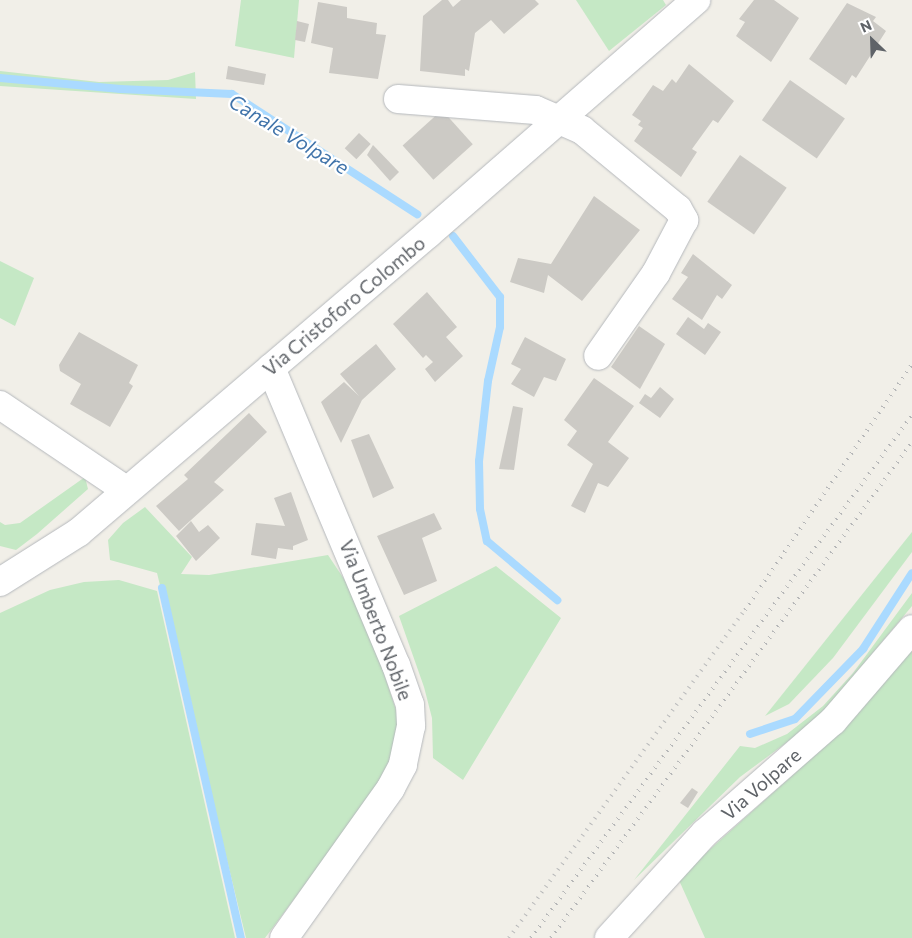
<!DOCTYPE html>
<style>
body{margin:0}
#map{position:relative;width:912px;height:938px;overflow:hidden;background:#f1efe8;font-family:Commissioner,sans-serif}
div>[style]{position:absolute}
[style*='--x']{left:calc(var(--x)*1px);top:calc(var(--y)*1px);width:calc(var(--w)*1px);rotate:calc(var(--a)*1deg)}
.green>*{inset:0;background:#c5e8c5}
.stream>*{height:8px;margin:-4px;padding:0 4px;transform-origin:4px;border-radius:4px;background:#aadaff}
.building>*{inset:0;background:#cccac5;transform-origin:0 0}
.roads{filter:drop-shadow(0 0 1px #b5b8bc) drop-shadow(0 0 1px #b5b8bc)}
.street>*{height:28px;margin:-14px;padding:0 14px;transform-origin:14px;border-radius:14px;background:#fff}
.rail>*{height:4px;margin-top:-2px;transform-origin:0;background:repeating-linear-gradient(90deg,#b6b7b8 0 1px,transparent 0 7px)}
span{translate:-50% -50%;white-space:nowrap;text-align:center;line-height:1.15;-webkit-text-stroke:4.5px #fff;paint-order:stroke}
.street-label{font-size:19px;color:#5f6368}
.water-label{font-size:20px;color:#4174aa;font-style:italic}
.north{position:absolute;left:847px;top:15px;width:50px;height:50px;-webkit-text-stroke:4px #fff;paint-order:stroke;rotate:336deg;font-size:14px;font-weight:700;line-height:20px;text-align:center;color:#5f6368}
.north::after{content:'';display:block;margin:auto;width:18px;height:22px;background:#5f6368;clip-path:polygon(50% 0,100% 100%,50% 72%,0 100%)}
</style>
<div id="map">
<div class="green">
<div style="clip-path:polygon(241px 0,299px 0,294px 58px,235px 46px)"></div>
<div style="clip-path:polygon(576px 0,663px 0,666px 5px,609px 51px)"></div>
<div style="clip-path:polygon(0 71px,99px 82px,168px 80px,195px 72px,196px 99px,0 86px)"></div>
<div style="clip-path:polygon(0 261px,34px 278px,15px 326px,0 318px)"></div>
<div style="clip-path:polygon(85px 477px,88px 489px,37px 534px,16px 550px,0 546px,0 522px,5px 525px,20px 523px)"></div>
<div style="clip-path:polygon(145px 507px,192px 557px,181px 574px,209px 575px,328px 555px,350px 588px,374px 643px,400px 722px,394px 758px,378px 787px,265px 938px,246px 938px,157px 573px,110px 560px,108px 540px,123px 523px)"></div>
<div style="clip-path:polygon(912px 532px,912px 552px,833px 658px,789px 704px,765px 716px)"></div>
<div style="clip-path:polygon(496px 566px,561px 618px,463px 780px,433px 758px,432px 718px,424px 687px,399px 616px)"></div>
<div style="clip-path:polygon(119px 580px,157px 591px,235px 938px,0 938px,0 613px,50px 590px,84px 582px)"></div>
<div style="clip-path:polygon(912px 593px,912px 606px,817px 720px,740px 777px,634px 880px,740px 746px,755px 748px,787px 734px,823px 706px,853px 673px)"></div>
<div style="clip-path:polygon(912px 647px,912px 938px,705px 938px,678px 878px,836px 736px)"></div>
</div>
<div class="stream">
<div style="--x:0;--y:78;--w:121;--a:5.2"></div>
<div style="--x:120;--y:89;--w:112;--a:2.6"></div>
<div style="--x:232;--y:94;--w:221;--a:33"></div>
<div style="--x:453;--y:236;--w:77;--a:52.4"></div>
<div style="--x:500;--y:297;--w:30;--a:90"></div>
<div style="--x:500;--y:327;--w:55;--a:102.5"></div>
<div style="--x:488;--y:381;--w:81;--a:96.4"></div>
<div style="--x:479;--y:461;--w:48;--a:88.8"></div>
<div style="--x:480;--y:509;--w:33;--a:78"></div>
<div style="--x:487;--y:541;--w:92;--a:40.1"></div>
<div style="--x:162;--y:588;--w:359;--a:77.3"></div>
<div style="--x:750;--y:734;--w:47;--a:-18.4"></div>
<div style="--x:795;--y:719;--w:98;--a:-45.8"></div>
<div style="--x:863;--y:649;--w:90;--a:-57.2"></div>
</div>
<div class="building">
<div style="clip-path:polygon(442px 0,448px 0,453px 7px,461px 0,535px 0,539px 4px,504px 34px,491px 20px,475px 33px,469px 71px,465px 69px,465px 76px,420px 71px,423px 16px)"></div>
<div style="clip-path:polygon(754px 0,774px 0,799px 18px,771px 62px,736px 36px,745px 22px,739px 19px)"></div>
<div style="clip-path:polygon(318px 2px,347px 7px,347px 18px,377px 23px,376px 34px,386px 35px,378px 79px,329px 73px,333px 48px,311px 43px)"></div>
<div style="clip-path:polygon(847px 3px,876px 17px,873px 21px,886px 31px,856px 78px,852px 75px,846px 85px,809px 59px)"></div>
<div style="clip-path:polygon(297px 21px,309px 24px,305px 42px,295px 40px)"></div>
<div style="clip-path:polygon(689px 64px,734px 101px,718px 123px,713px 120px,692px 149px,697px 152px,681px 177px,634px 141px,643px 128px,638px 125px,641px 121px,632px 115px,653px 85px,663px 91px,672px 79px,676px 83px)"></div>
<div style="clip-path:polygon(228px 66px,266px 74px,264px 85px,226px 79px)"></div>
<div style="left:790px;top:80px;width:67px;height:49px;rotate:35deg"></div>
<div style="left:442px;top:110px;width:46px;height:53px;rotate:48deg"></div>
<div style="left:359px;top:133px;width:16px;height:21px;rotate:43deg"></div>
<div style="clip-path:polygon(373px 145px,399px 172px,390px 181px,367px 155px)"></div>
<div style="left:740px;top:155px;width:57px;height:57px;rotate:35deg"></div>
<div style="clip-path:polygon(594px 196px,640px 230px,582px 301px,548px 275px,544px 293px,510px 282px,518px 258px,551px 264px)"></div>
<div style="clip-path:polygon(693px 254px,732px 285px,722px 299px,717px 295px,702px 320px,672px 299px,688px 277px,681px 273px)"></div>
<div style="clip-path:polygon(427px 292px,457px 327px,446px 337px,463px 356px,435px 382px,425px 369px,433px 362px,426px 355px,423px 358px,393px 324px)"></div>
<div style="clip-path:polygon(688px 317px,704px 329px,708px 323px,721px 332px,705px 355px,676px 334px)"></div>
<div style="clip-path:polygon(639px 326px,665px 344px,640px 389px,611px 367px)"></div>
<div style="clip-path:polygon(79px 332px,138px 365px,129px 383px,133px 386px,110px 427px,70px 404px,81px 384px,60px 371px,59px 365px)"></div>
<div style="clip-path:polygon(525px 337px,566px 359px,556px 381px,544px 377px,534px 397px,511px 384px,521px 369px,511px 364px)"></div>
<div style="clip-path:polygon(376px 344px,396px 369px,362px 400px,341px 443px,321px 402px,344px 382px,359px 396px,340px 374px)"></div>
<div style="clip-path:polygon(594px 378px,634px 406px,608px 442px,629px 458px,608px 487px,598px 483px,585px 513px,571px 506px,593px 464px,567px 445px,577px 431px,564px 420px)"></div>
<div style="clip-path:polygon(660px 387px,674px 399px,660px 418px,639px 403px,645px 394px,651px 398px)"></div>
<div style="clip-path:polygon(513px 406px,523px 408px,514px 470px,499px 469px)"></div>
<div style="clip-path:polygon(249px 413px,267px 432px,214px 482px,224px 490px,179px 531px,156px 506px,188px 479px,184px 475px)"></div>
<div style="clip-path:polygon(369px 434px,394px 488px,373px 498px,351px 440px)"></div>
<div style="clip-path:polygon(291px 492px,308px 540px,293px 546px,293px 550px,278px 548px,276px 559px,251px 555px,256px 523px,285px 526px,274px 498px)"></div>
<div style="clip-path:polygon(434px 513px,442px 529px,422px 538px,437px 581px,404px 595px,377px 536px)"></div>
<div style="clip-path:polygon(191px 521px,199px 532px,208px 525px,220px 538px,196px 561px,176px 536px)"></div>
<div style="clip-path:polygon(692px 788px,698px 792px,688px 808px,680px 803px)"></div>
</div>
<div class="roads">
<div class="street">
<div style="--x:398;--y:99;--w:138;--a:4.6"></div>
<div style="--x:536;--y:110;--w:50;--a:23.5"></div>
<div style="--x:582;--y:130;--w:124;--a:39.5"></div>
<div style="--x:678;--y:209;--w:13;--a:61"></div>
<div style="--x:684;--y:220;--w:60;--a:117.8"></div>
<div style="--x:656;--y:273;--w:101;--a:124.9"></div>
<div style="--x:271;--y:368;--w:322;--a:67.2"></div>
<div style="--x:396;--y:665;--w:42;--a:70.7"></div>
<div style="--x:410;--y:705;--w:21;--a:87"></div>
<div style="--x:411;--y:726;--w:40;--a:102"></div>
<div style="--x:403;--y:765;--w:26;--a:118"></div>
<div style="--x:391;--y:788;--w:184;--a:125.5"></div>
<div style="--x:0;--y:405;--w:152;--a:34"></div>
<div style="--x:0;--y:582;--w:93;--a:-32.3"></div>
<div style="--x:79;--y:532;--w:459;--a:-40.5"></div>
<div style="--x:428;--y:234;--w:356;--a:-41.1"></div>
<div style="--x:609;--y:938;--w:142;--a:-47.6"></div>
<div style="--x:705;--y:833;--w:170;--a:-41.2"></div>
<div style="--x:833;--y:721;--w:121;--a:-49.3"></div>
</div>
</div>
<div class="rail">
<div style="--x:509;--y:938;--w:404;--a:-54.3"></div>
<div style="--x:745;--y:610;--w:297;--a:-55.8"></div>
<div style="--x:531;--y:938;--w:647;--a:-53.93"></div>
<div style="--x:551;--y:938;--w:613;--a:-53.95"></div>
</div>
<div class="street-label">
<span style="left:344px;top:306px;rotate:-40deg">Via Cristoforo Colombo</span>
<span style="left:376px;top:620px;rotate:69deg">Via Umberto Nobile</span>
<span style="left:761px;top:784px;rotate:-41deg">Via Volpare</span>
</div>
<div class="water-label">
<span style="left:289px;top:134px;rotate:31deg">Canale Volpare</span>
</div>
<div class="north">N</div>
</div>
